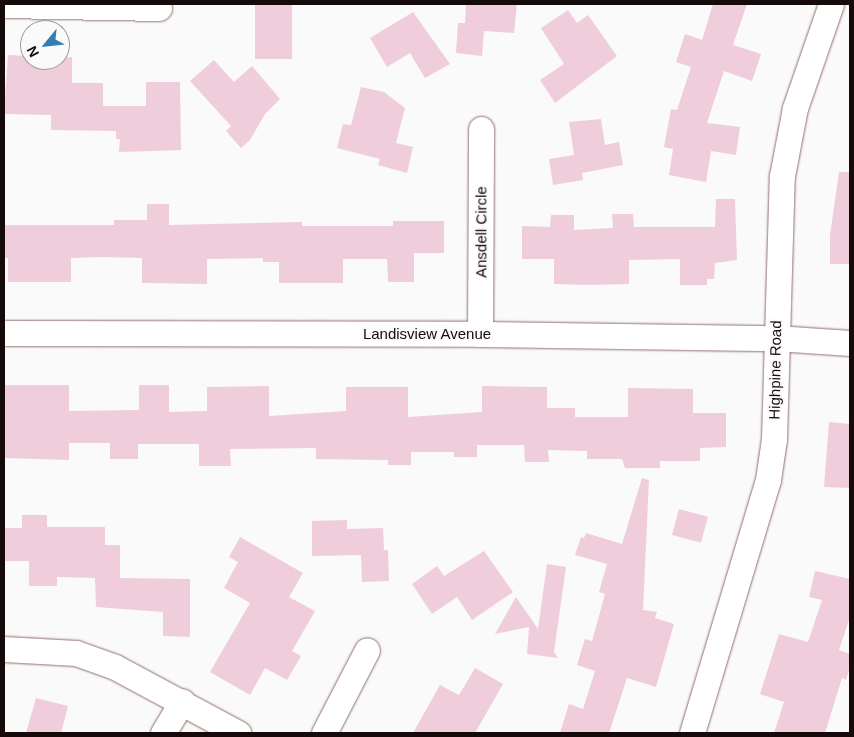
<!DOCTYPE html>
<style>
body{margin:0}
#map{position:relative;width:854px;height:737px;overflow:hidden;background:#fafafa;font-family:Helvetica,sans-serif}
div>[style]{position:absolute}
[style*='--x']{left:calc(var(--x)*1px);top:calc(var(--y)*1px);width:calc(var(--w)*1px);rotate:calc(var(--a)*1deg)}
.building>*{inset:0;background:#f0cddb;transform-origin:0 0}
.roads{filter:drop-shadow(0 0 1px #936e6e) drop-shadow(0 0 1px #936e6e)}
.street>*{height:25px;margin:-12.5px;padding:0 12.5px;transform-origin:12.5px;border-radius:12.5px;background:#fff}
span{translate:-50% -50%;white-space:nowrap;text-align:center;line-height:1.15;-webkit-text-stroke:4px #fafafa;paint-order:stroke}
.street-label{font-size:15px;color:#170a0a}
.frame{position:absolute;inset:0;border:5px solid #170a0a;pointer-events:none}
.north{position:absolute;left:20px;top:20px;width:50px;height:50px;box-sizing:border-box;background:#fafafa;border:1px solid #9f9a9a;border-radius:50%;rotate:242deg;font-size:14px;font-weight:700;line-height:20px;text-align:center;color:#170a0a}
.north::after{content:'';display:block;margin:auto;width:18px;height:22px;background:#327eb1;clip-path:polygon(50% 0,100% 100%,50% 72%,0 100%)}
</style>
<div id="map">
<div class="building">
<div style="left:255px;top:4px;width:37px;height:55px"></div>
<div style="clip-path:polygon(466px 4px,517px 4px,514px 33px,484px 31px,482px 56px,456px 53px,458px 23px,465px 23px)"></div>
<div style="clip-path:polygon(713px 4px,747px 4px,733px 45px,761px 54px,752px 81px,724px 71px,707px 123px,740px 127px,736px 155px,711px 151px,706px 182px,669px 175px,673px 149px,664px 147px,671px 109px,677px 110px,691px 67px,676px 62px,685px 34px,702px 40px)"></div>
<div style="clip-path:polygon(568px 10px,577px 23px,588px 15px,617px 56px,555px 103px,540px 80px,564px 64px,541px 28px)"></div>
<div style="clip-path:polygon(413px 12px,450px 64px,425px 78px,410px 53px,387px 67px,370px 38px)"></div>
<div style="clip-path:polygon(8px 55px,30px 56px,30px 60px,72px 57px,72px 83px,103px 83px,103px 106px,146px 106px,146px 82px,180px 82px,181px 150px,119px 152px,120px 139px,116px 139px,116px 131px,51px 130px,51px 115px,4px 114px)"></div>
<div style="clip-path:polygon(214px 60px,234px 82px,252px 66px,280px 99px,265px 114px,250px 140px,241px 148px,226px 131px,231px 126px,190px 81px)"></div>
<div style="clip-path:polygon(361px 87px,384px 92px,405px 108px,396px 143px,413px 147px,407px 173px,378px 165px,380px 159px,337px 148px,343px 124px,351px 125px)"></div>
<div style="clip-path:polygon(601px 119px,605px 145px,619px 142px,623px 165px,582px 173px,583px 180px,553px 185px,549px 159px,574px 155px,569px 122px)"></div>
<div style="clip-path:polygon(839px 172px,850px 172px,850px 264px,830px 264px,830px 235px)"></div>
<div style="clip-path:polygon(716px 199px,735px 199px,737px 260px,715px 263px,714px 279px,707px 279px,707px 285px,680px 285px,680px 259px,629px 260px,629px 284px,591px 285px,554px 284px,554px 259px,522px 259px,522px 226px,550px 227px,551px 215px,574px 215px,574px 230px,613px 228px,612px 214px,633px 214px,634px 227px,715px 227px)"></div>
<div style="clip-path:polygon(147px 204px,169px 204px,169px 225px,302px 222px,302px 226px,393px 226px,393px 221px,444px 221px,444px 253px,414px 253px,414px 282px,388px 282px,387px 259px,343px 259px,343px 283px,279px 283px,279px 262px,263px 262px,263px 258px,207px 259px,207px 284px,148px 283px,142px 283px,142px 258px,102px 257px,71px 258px,71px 282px,8px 282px,8px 258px,4px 258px,4px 225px,114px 225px,114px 220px,147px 220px)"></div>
<div style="clip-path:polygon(4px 385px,69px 385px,69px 411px,139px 410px,139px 385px,169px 385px,169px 412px,207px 411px,207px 387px,269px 386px,269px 416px,346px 411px,346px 387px,408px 387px,408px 417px,482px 412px,482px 386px,547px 387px,547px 408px,575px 408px,575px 417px,628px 417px,628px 388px,693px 389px,693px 413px,726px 413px,726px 447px,700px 448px,700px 461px,660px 461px,660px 468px,625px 468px,622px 459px,587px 459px,587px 451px,548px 450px,549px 462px,525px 462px,524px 445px,477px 445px,477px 457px,454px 457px,454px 452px,411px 452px,411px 465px,388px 465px,388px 460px,316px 459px,316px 448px,230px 449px,231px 466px,199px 466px,199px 444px,138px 444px,138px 459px,110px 459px,110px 443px,69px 443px,69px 460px,4px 458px)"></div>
<div style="clip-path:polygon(829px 422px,850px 424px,850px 488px,824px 487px)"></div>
<div style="clip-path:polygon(642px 478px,649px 480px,643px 610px,657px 612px,655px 618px,674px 624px,656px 687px,627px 678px,609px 733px,560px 733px,569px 704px,583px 709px,595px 671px,577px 665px,585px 639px,592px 641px,605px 594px,599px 592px,607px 564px,575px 555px,581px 537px,584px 538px,586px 533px,622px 544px)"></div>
<div style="left:679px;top:509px;width:30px;height:27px;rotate:15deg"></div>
<div style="clip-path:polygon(22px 515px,47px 515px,47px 527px,105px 527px,105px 545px,120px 545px,120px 578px,190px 579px,190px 637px,163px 636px,163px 612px,96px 607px,95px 578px,57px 577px,57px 586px,29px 586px,29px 561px,4px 561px,4px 528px,22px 528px)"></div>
<div style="clip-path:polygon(347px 520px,347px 529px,383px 528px,384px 550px,388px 550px,389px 581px,362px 582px,361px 555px,312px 556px,312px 521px)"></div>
<div style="clip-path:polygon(240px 537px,303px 573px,289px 597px,315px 611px,292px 651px,301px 656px,287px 680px,265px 668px,250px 695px,210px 672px,250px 603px,224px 588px,238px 562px,229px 557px)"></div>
<div style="clip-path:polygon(484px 551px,513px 592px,472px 620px,457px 597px,432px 614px,412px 584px,437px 566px,444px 576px)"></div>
<div style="clip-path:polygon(547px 564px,566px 567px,554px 652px,558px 658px,527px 654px,529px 627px,495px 634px,516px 597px,538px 629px)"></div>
<div style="clip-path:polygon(815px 571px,850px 579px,850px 617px,839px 650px,850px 654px,850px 667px,846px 680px,842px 678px,825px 733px,774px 733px,784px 702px,760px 694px,779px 634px,808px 642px,822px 600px,809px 597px)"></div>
<div style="clip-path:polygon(475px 668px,503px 684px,475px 733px,413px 733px,440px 685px,459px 695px)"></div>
<div style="clip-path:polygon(36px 698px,68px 706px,61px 733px,26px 733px)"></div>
</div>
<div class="roads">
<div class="street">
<div style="--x:4;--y:5;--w:155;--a:1.1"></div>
<div style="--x:4;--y:333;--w:476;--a:0.1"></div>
<div style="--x:480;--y:334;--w:296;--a:0.8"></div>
<div style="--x:776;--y:338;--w:74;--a:3.9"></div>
<div style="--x:480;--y:334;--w:205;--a:-89.7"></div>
<div style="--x:4;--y:649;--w:72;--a:3.2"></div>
<div style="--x:76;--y:653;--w:41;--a:19.7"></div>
<div style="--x:115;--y:667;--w:140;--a:28.2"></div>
<div style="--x:163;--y:733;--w:37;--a:-59"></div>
<div style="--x:324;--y:733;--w:93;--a:-62.6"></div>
<div style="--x:692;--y:733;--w:264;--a:-73.3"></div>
<div style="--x:768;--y:480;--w:41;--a:-81.7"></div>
<div style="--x:774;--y:439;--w:263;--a:-88.3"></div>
<div style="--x:782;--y:176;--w:69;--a:-79.2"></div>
<div style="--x:795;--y:108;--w:110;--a:-70.9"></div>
</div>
</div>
<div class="street-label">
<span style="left:481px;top:232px;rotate:-90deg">Ansdell Circle</span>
<span style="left:427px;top:334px">Landisview Avenue</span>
<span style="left:775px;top:370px;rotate:-89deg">Highpine Road</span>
</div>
<div class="frame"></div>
<div class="north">N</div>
</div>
